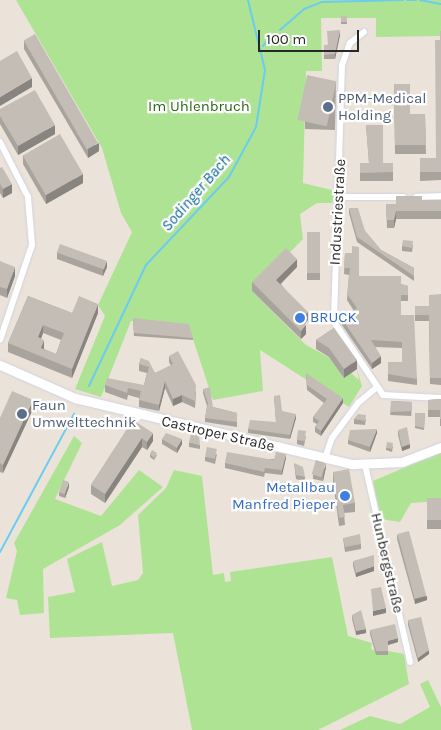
<!DOCTYPE html>
<meta charset="utf-8">
<style>
body{margin:0}
#map{position:relative;width:441px;height:730px;overflow:hidden;background:#ebe3d9;font-family:Karla,sans-serif}
div>[style]{position:absolute}
[style*='--x']{left:calc(var(--x)*1px);top:calc(var(--y)*1px);width:calc(var(--w)*1px);rotate:calc(var(--a)*1deg)}
.green>*{inset:0;background:#afe394}
.stream>*{height:2px;margin:-1px;padding:0 1px;transform-origin:1px;border-radius:1px;background:#6accef}
.roads{filter:drop-shadow(0 0 1px #cfd2e2) drop-shadow(0 0 1px #cfd2e2)}
.street>*{height:6px;margin:-3px;padding:0 3px;transform-origin:3px;border-radius:3px;background:#fff}
.secondary>*{height:9px;margin:-4.5px;padding:0 4.5px;transform-origin:4.5px;border-radius:4.5px;background:#fff}
.wall>*{inset:0;background:#a8a39d;transform-origin:0 0}
.shaded-wall>*{inset:0;background:#88847f}
.building>*{inset:0;background:#c3bdb6;transform-origin:0 0}
.dots>*{width:14px;height:14px;translate:-50% -50%;box-sizing:border-box;border:2px solid #fff;border-radius:50%}
span{translate:-50% -50%;white-space:nowrap;text-align:center;line-height:1.15;-webkit-text-stroke:4.5px #fff;paint-order:stroke}
.service-label{font-size:15px;color:#4e5e75}
.left{translate:0 -50%;text-align:left}
.park-label{font-size:15px;color:#286518}
.street-label{font-size:15px;color:#282828}
.shop-label{font-size:15px;color:#366cbe}
.right{translate:-100% -50%;text-align:right}
.water-label{font-size:16px;color:#0c6899;font-style:italic}
.scale{position:absolute;left:258px;top:30px;width:101px;height:22px;box-sizing:border-box;border:2px solid #282828;border-top:0;padding-left:6px;font-size:15px;line-height:18px;white-space:nowrap;color:#282828;-webkit-text-stroke:4px #fff;paint-order:stroke}
</style>
<div id="map">
<div class="green">
<div style="clip-path:polygon(16px 0,441px 0,441px 36px,376px 37px,376px 18px,321px 18px,322px 71px,306px 71px,303px 183px,336px 191px,332px 203px,317px 203px,300px 214px,303px 239px,252px 291px,306px 345px,330px 358px,345px 378px,351px 373px,359px 380px,357px 369px,362px 386px,349px 407px,260px 350px,263px 391px,213px 400px,189px 327px,131px 321px,101px 397px,75px 389px,105px 316px,98px 305px,132px 232px,121px 213px,102px 148px)"></div>
<div style="clip-path:polygon(74px 436px,82px 443px,55px 499px,101px 516px,139px 470px,163px 487px,120px 525px,43px 569px,44px 613px,20px 615px,17px 600px,6px 598px,17px 551px,14px 543px)"></div>
<div style="clip-path:polygon(441px 452px,441px 501px,411px 503px,400px 522px,381px 519px,373px 481px)"></div>
<div style="clip-path:polygon(174px 470px,202px 476px,213px 575px,224px 573px,225px 582px,231px 581px,230px 572px,332px 557px,348px 636px,372px 643px,371px 649px,387px 655px,388px 651px,404px 654px,409px 684px,318px 730px,192px 730px,173px 633px,50px 638px,48px 597px,75px 592px,67px 559px,102px 542px,112px 586px,138px 580px,143px 573px,138px 515px,166px 488px)"></div>
<div style="clip-path:polygon(428px 680px,441px 707px,441px 730px,340px 730px,370px 716px,400px 724px,430px 707px,420px 684px)"></div>
</div>
<div class="stream">
<div style="--x:407;--y:0;--w:9;--a:0"></div>
<div style="--x:420;--y:0;--w:21;--a:11"></div>
<div style="--x:280;--y:30;--w:32;--a:-41"></div>
<div style="--x:304;--y:9;--w:19;--a:-21"></div>
<div style="--x:322;--y:2;--w:81;--a:-1.4"></div>
<div style="--x:263;--y:46;--w:8;--a:-50"></div>
<div style="--x:89;--y:386;--w:134;--a:-64.8"></div>
<div style="--x:146;--y:265;--w:121;--a:-46.7"></div>
<div style="--x:229;--y:177;--w:57;--a:-61.6"></div>
<div style="--x:256;--y:127;--w:58;--a:-81"></div>
<div style="--x:265;--y:70;--w:72;--a:-103.7"></div>
<div style="--x:0;--y:552;--w:157;--a:-61.8"></div>
</div>
<div class="roads">
<div class="street">
<div style="--x:364;--y:32;--w:18;--a:142"></div>
<div style="--x:350;--y:43;--w:23;--a:110"></div>
<div style="--x:342;--y:65;--w:257;--a:91.8"></div>
<div style="--x:334;--y:322;--w:88;--a:56.1"></div>
<div style="--x:383;--y:395;--w:58;--a:3"></div>
<div style="--x:0;--y:142;--w:62;--a:63"></div>
<div style="--x:28;--y:197;--w:48;--a:85.2"></div>
<div style="--x:32;--y:245;--w:100;--a:108.6"></div>
<div style="--x:339;--y:197;--w:64;--a:0"></div>
<div style="--x:416;--y:197;--w:25;--a:-2"></div>
<div style="--x:325;--y:458;--w:21;--a:-71"></div>
<div style="--x:332;--y:438;--w:44;--a:-53.4"></div>
<div style="--x:358;--y:403;--w:23;--a:-40"></div>
<div style="--x:365;--y:465;--w:202;--a:77.1"></div>
</div>
<div class="secondary">
<div style="--x:0;--y:365;--w:82;--a:23.7"></div>
<div style="--x:75;--y:398;--w:286;--a:13.4"></div>
<div style="--x:353;--y:464;--w:49;--a:-2.3"></div>
<div style="--x:402;--y:462;--w:42;--a:-21"></div>
</div>
</div>
<div class="wall">
<div style="clip-path:polygon(341px 16px,346px 16px,347px 24px,341px 24px)"></div>
<div style="clip-path:polygon(441px 31px,441px 180px,420px 181px,420px 158px,436px 158px)"></div>
<div style="clip-path:polygon(340px 35px,335px 59px,324px 59px,324px 45px,327px 45px)"></div>
<div style="clip-path:polygon(24px 40px,99px 151px,88px 158px,24px 49px)"></div>
<div style="clip-path:polygon(336px 81px,335px 130px,305px 129px,305px 121px)"></div>
<div style="clip-path:polygon(394px 84px,410px 114px,425px 114px,426px 154px,395px 154px)"></div>
<div style="clip-path:polygon(0 109px,55px 134px,18px 155px,0 124px)"></div>
<div style="clip-path:polygon(366px 125px,383px 163px,393px 163px,393px 181px,360px 181px,360px 163px,369px 163px)"></div>
<div style="clip-path:polygon(23px 155px,83px 183px,46px 204px,23px 164px)"></div>
<div style="clip-path:polygon(0 168px,12px 193px,3px 198px,0 193px)"></div>
<div style="clip-path:polygon(422px 200px,441px 200px,441px 219px,396px 219px,394px 228px,387px 228px,386px 204px,396px 204px)"></div>
<div style="clip-path:polygon(349px 208px,365px 231px,381px 250px,414px 268px,414px 281px,357px 242px,349px 213px)"></div>
<div style="left:307px;top:232px;width:13px;height:48px"></div>
<div style="clip-path:polygon(413px 245px,412px 252px,402px 251px,402px 246px)"></div>
<div style="clip-path:polygon(57px 252px,107px 267px,103px 276px,57px 259px)"></div>
<div style="clip-path:polygon(345px 253px,359px 276px,401px 284px,408px 286px,408px 301px,401px 301px,401px 315px,417px 379px,417px 385px,388px 381px,388px 362px,402px 362px,402px 348px,375px 347px,381px 363px,372px 369px,342px 325px,342px 319px,354px 311px,347px 300px,349px 275px,344px 274px)"></div>
<div style="clip-path:polygon(0 261px,15px 276px,7px 298px,0 295px)"></div>
<div style="clip-path:polygon(297px 267px,281px 284px,308px 320px,305px 324px,306px 334px,301px 339px,252px 291px,252px 282px)"></div>
<div style="clip-path:polygon(441px 294px,441px 385px,430px 384px,429px 321px,415px 321px,415px 306px,429px 306px)"></div>
<div style="clip-path:polygon(evenodd,28px 296px,72px 313px,98px 313px,72px 378px,8px 352px,8px 343px,28px 296px,43px 333px,61px 340px,56px 354px,44px 349px,41px 339px,43px 333px)"></div>
<div style="clip-path:polygon(133px 318px,193px 338px,193px 340px,134px 336px)"></div>
<div style="clip-path:polygon(334px 328px,357px 369px,344px 378px,329px 357px,316px 349px,316px 340px)"></div>
<div style="clip-path:polygon(169px 356px,196px 392px,195px 408px,182px 402px,173px 406px,165px 388px,159px 411px,139px 407px,139px 398px,128px 395px,127px 400px,105px 392px,105px 385px,144px 385px,147px 373px,139px 371px,139px 364px,141px 358px,155px 373px,171px 366px,169px 362px)"></div>
<div style="clip-path:polygon(306px 373px,343px 403px,321px 436px,315px 432px,315px 427px,317px 424px,313px 422px,313px 417px,324px 403px,307px 390px)"></div>
<div style="clip-path:polygon(203px 389px,213px 407px,237px 413px,237px 427px,205px 422px,205px 418px,207px 406px,203px 393px)"></div>
<div style="clip-path:polygon(274px 396px,282px 411px,296px 418px,290px 439px,248px 433px,248px 429px,276px 422px)"></div>
<div style="clip-path:polygon(441px 399px,441px 426px,440px 426px,440px 417px,428px 417px,428px 400px)"></div>
<div style="left:391px;top:401px;width:21px;height:14px;rotate:3deg"></div>
<div style="clip-path:polygon(33px 409px,3px 473px,0 472px,0 418px)"></div>
<div style="clip-path:polygon(415px 413px,425px 413px,424px 430px,415px 428px)"></div>
<div style="clip-path:polygon(354px 419px,366px 419px,365px 425px,354px 424px)"></div>
<div style="clip-path:polygon(133px 420px,153px 441px,147px 450px,142px 447px,105px 503px,91px 494px,91px 485px)"></div>
<div style="clip-path:polygon(398px 430px,410px 448px,402px 451px,398px 435px)"></div>
<div style="clip-path:polygon(377px 433px,370px 452px,348px 444px,348px 440px)"></div>
<div style="clip-path:polygon(306px 436px,304px 446px,297px 444px,297px 440px)"></div>
<div style="clip-path:polygon(162px 439px,182px 444px,177px 453px,162px 444px)"></div>
<div style="clip-path:polygon(189px 442px,200px 445px,200px 449px,189px 447px)"></div>
<div style="clip-path:polygon(393px 446px,392px 452px,386px 450px,386px 448px)"></div>
<div style="clip-path:polygon(150px 454px,157px 455px,154px 460px,150px 457px)"></div>
<div style="clip-path:polygon(217px 454px,215px 464px,205px 461px,205px 457px)"></div>
<div style="clip-path:polygon(286px 458px,282px 475px,265px 473px,264px 477px,225px 468px,225px 463px)"></div>
<div style="clip-path:polygon(294px 463px,305px 477px,305px 482px,296px 479px)"></div>
<div style="clip-path:polygon(326px 467px,323px 481px,313px 479px,313px 475px)"></div>
<div style="clip-path:polygon(333px 472px,355px 503px,355px 512px,344px 513px,345px 525px,339px 526px,333px 481px)"></div>
<div style="clip-path:polygon(69px 487px,65px 498px,59px 496px,59px 492px)"></div>
<div style="left:427px;top:498px;width:14px;height:31px"></div>
<div style="clip-path:polygon(397px 534px,427px 600px,415px 604px,397px 539px)"></div>
<div style="clip-path:polygon(343px 538px,361px 544px,361px 549px,345px 552px)"></div>
<div style="clip-path:polygon(353px 561px,374px 571px,356px 577px,353px 566px)"></div>
<div style="clip-path:polygon(352px 615px,366px 633px,356px 635px,352px 619px)"></div>
<div style="clip-path:polygon(408px 620px,429px 654px,418px 662px,408px 625px)"></div>
<div style="clip-path:polygon(370px 630px,398px 642px,388px 645px,388px 655px,376px 655px,370px 634px)"></div>
</div>
<div class="shaded-wall">
<div style="clip-path:polygon(340px 30px,340px 35px,335px 59px,335px 54px)"></div>
<div style="clip-path:polygon(32px 78px,32px 87px,0 106px,0 97px)"></div>
<div style="clip-path:polygon(55px 125px,55px 134px,18px 155px,18px 146px)"></div>
<div style="clip-path:polygon(99px 143px,99px 151px,88px 158px,88px 149px)"></div>
<div style="clip-path:polygon(83px 174px,83px 183px,46px 204px,46px 195px)"></div>
<div style="clip-path:polygon(12px 184px,12px 193px,3px 198px,3px 189px)"></div>
<div style="clip-path:polygon(396px 211px,396px 219px,394px 228px,394px 220px)"></div>
<div style="clip-path:polygon(297px 259px,297px 267px,276px 288px,276px 280px)"></div>
<div style="clip-path:polygon(107px 261px,107px 267px,103px 276px,103px 269px)"></div>
<div style="clip-path:polygon(15px 267px,15px 276px,7px 298px,7px 289px)"></div>
<div style="clip-path:polygon(98px 304px,98px 313px,72px 378px,72px 369px)"></div>
<div style="clip-path:polygon(308px 312px,308px 320px,300px 328px,300px 319px)"></div>
<div style="clip-path:polygon(43px 325px,43px 333px,38px 346px,38px 337px)"></div>
<div style="clip-path:polygon(306px 325px,306px 334px,301px 339px,301px 331px)"></div>
<div style="clip-path:polygon(44px 340px,44px 349px,41px 357px,41px 348px)"></div>
<div style="clip-path:polygon(381px 356px,381px 363px,372px 369px,372px 363px)"></div>
<div style="clip-path:polygon(357px 360px,357px 369px,344px 378px,344px 369px)"></div>
<div style="clip-path:polygon(165px 381px,165px 388px,159px 411px,159px 405px)"></div>
<div style="clip-path:polygon(182px 395px,182px 402px,173px 406px,173px 399px)"></div>
<div style="clip-path:polygon(343px 398px,343px 403px,321px 436px,321px 431px)"></div>
<div style="clip-path:polygon(33px 400px,33px 409px,3px 473px,3px 465px)"></div>
<div style="clip-path:polygon(296px 414px,296px 418px,290px 439px,290px 435px)"></div>
<div style="clip-path:polygon(377px 429px,377px 433px,370px 452px,370px 447px)"></div>
<div style="clip-path:polygon(153px 433px,153px 441px,147px 450px,147px 442px)"></div>
<div style="clip-path:polygon(142px 438px,142px 447px,105px 503px,105px 494px)"></div>
<div style="clip-path:polygon(182px 439px,182px 444px,177px 453px,177px 448px)"></div>
<div style="clip-path:polygon(410px 444px,410px 448px,402px 451px,402px 447px)"></div>
<div style="clip-path:polygon(286px 454px,286px 458px,282px 475px,282px 470px)"></div>
<div style="clip-path:polygon(326px 463px,326px 467px,323px 481px,323px 477px)"></div>
<div style="clip-path:polygon(69px 482px,69px 487px,65px 498px,65px 494px)"></div>
<div style="clip-path:polygon(374px 566px,374px 571px,356px 577px,356px 573px)"></div>
<div style="clip-path:polygon(427px 596px,427px 600px,415px 604px,415px 599px)"></div>
<div style="clip-path:polygon(386px 608px,386px 613px,373px 616px,373px 611px)"></div>
<div style="clip-path:polygon(366px 629px,366px 633px,356px 635px,356px 631px)"></div>
<div style="clip-path:polygon(398px 638px,398px 642px,388px 645px,388px 641px)"></div>
<div style="clip-path:polygon(429px 650px,429px 654px,418px 662px,418px 658px)"></div>
</div>
<div class="building">
<div style="clip-path:polygon(341px 16px,346px 16px,347px 22px,341px 22px)"></div>
<div style="clip-path:polygon(340px 30px,335px 54px,324px 55px,324px 45px,328px 45px,327px 31px)"></div>
<div style="clip-path:polygon(440px 31px,441px 31px,441px 172px,420px 172px,420px 158px,436px 158px,435px 40px,440px 40px)"></div>
<div style="left:35px;top:34px;width:126px;height:13px;rotate:60deg"></div>
<div style="clip-path:polygon(17px 51px,32px 78px,0 97px,0 61px)"></div>
<div style="left:307px;top:75px;width:30px;height:46px;rotate:12deg"></div>
<div style="clip-path:polygon(394px 84px,410px 84px,410px 114px,425px 114px,426px 145px,395px 145px)"></div>
<div style="clip-path:polygon(35px 90px,55px 125px,18px 146px,0 116px,0 109px)"></div>
<div style="clip-path:polygon(366px 125px,383px 125px,383px 163px,393px 163px,393px 172px,360px 173px,360px 163px,369px 163px)"></div>
<div style="left:60px;top:134px;width:46px;height:43px;rotate:60deg"></div>
<div style="clip-path:polygon(2px 167px,12px 184px,3px 189px,0 184px,0 168px)"></div>
<div style="clip-path:polygon(396px 196px,422px 196px,422px 200px,441px 200px,441px 211px,396px 211px,394px 220px,387px 220px,386px 204px,396px 204px)"></div>
<div style="clip-path:polygon(349px 208px,358px 208px,365px 231px,381px 250px,414px 268px,414px 276px,357px 237px)"></div>
<div style="left:307px;top:232px;width:13px;height:41px"></div>
<div style="clip-path:polygon(403px 240px,413px 241px,412px 248px,402px 246px)"></div>
<div style="left:60px;top:244px;width:50px;height:9px;rotate:20deg"></div>
<div style="clip-path:polygon(352px 246px,359px 247px,359px 276px,401px 276px,401px 284px,408px 286px,408px 295px,401px 295px,401px 315px,414px 315px,417px 379px,388px 374px,388px 362px,402px 362px,402px 342px,371px 340px,381px 356px,372px 363px,342px 319px,357px 308px,347px 294px,350px 268px,344px 268px,345px 253px,352px 253px)"></div>
<div style="clip-path:polygon(286px 248px,297px 259px,276px 280px,308px 312px,300px 319px,306px 325px,301px 331px,252px 282px)"></div>
<div style="clip-path:polygon(0 261px,15px 267px,7px 289px,0 287px)"></div>
<div style="clip-path:polygon(441px 294px,441px 378px,430px 378px,429px 315px,415px 315px,415px 306px,429px 306px,429px 295px)"></div>
<div style="clip-path:polygon(evenodd,28px 296px,72px 313px,79px 296px,98px 304px,72px 369px,8px 343px,28px 296px,43px 325px,64px 333px,56px 354px,41px 348px,44px 340px,38px 337px,43px 325px)"></div>
<div style="clip-path:polygon(133px 318px,189px 324px,193px 338px,134px 333px)"></div>
<div style="clip-path:polygon(334px 328px,357px 360px,344px 369px,329px 348px,316px 340px)"></div>
<div style="clip-path:polygon(178px 351px,196px 385px,195px 401px,182px 395px,173px 399px,165px 381px,159px 405px,139px 400px,141px 391px,128px 388px,127px 393px,105px 385px,107px 378px,144px 385px,149px 367px,139px 364px,141px 358px,149px 361px,155px 373px,173px 364px,169px 356px)"></div>
<div style="clip-path:polygon(306px 373px,343px 398px,321px 431px,315px 427px,319px 421px,313px 417px,327px 399px,307px 385px)"></div>
<div style="clip-path:polygon(210px 387px,213px 407px,237px 413px,237px 422px,205px 418px,208px 403px,203px 389px)"></div>
<div style="clip-path:polygon(12px 391px,33px 400px,3px 465px,0 463px,0 418px)"></div>
<div style="clip-path:polygon(280px 395px,282px 411px,296px 414px,290px 435px,248px 429px,250px 420px,276px 422px,274px 396px)"></div>
<div style="clip-path:polygon(441px 399px,441px 419px,440px 419px,440px 410px,428px 410px,428px 400px)"></div>
<div style="clip-path:polygon(391px 401px,412px 402px,412px 411px,391px 412px)"></div>
<div style="clip-path:polygon(415px 413px,425px 413px,424px 428px,415px 426px)"></div>
<div style="clip-path:polygon(358px 414px,366px 415px,365px 421px,354px 419px)"></div>
<div style="clip-path:polygon(133px 420px,153px 433px,147px 442px,142px 438px,105px 494px,91px 485px)"></div>
<div style="clip-path:polygon(407px 427px,410px 444px,402px 447px,398px 430px)"></div>
<div style="clip-path:polygon(377px 429px,370px 447px,348px 440px,350px 430px)"></div>
<div style="left:298px;top:430px;width:8px;height:10px;rotate:7deg"></div>
<div style="clip-path:polygon(166px 433px,182px 439px,177px 448px,162px 439px)"></div>
<div style="clip-path:polygon(191px 433px,199px 435px,200px 445px,189px 442px)"></div>
<div style="left:387px;top:442px;width:6px;height:6px;rotate:9deg"></div>
<div style="left:207px;top:447px;width:10px;height:10px;rotate:11deg"></div>
<div style="clip-path:polygon(152px 450px,157px 453px,154px 458px,150px 454px)"></div>
<div style="clip-path:polygon(227px 452px,274px 460px,276px 452px,286px 454px,282px 470px,265px 468px,264px 472px,225px 463px)"></div>
<div style="left:316px;top:460px;width:10px;height:15px;rotate:17deg"></div>
<div style="clip-path:polygon(294px 463px,303px 467px,305px 477px,296px 475px)"></div>
<div style="clip-path:polygon(349px 469px,355px 503px,343px 505px,345px 517px,339px 518px,333px 472px)"></div>
<div style="left:63px;top:480px;width:6px;height:13px;rotate:18deg"></div>
<div style="left:427px;top:498px;width:14px;height:22px"></div>
<div style="left:409px;top:531px;width:67px;height:12px;rotate:75deg"></div>
<div style="clip-path:polygon(360px 534px,361px 544px,345px 547px,343px 538px)"></div>
<div style="clip-path:polygon(374px 555px,374px 566px,356px 573px,353px 561px)"></div>
<div style="clip-path:polygon(381px 587px,386px 608px,373px 611px,371px 589px)"></div>
<div style="clip-path:polygon(361px 610px,366px 629px,356px 631px,352px 615px)"></div>
<div style="clip-path:polygon(421px 617px,429px 650px,418px 658px,408px 620px)"></div>
<div style="clip-path:polygon(395px 624px,398px 638px,388px 641px,388px 651px,376px 651px,370px 630px)"></div>
</div>
<div class="dots">
<div style="left:328px;top:107px;background:#5c6f8a"></div>
<div style="left:300px;top:318px;background:#3f7fe0"></div>
<div style="left:22px;top:414px;background:#5c6f8a"></div>
<div style="left:345px;top:496px;background:#3f7fe0"></div>
</div>
<div class="service-label">
<span class="left" style="left:338px;top:107px">PPM-Medical<br>Holding</span>
<span class="left" style="left:32px;top:414px">Faun<br>Umwelttechnik</span>
</div>
<div class="park-label">
<span style="left:199px;top:107px">Im Uhlenbruch</span>
</div>
<div class="street-label">
<span style="left:338px;top:212px;rotate:-87deg">Industriestraße</span>
<span style="left:218px;top:434px;rotate:13deg">Castroper Straße</span>
<span style="left:387px;top:563px;rotate:77deg">Hunbergstraße</span>
</div>
<div class="shop-label">
<span class="left" style="left:310px;top:318px">BRUCK</span>
<span class="right" style="left:335px;top:496px">Metallbau<br>Manfred Pieper</span>
</div>
<div class="water-label">
<span style="left:196px;top:193px;rotate:-49deg">Sodinger Bach</span>
</div>
<div class="scale">100 m</div>
</div>
